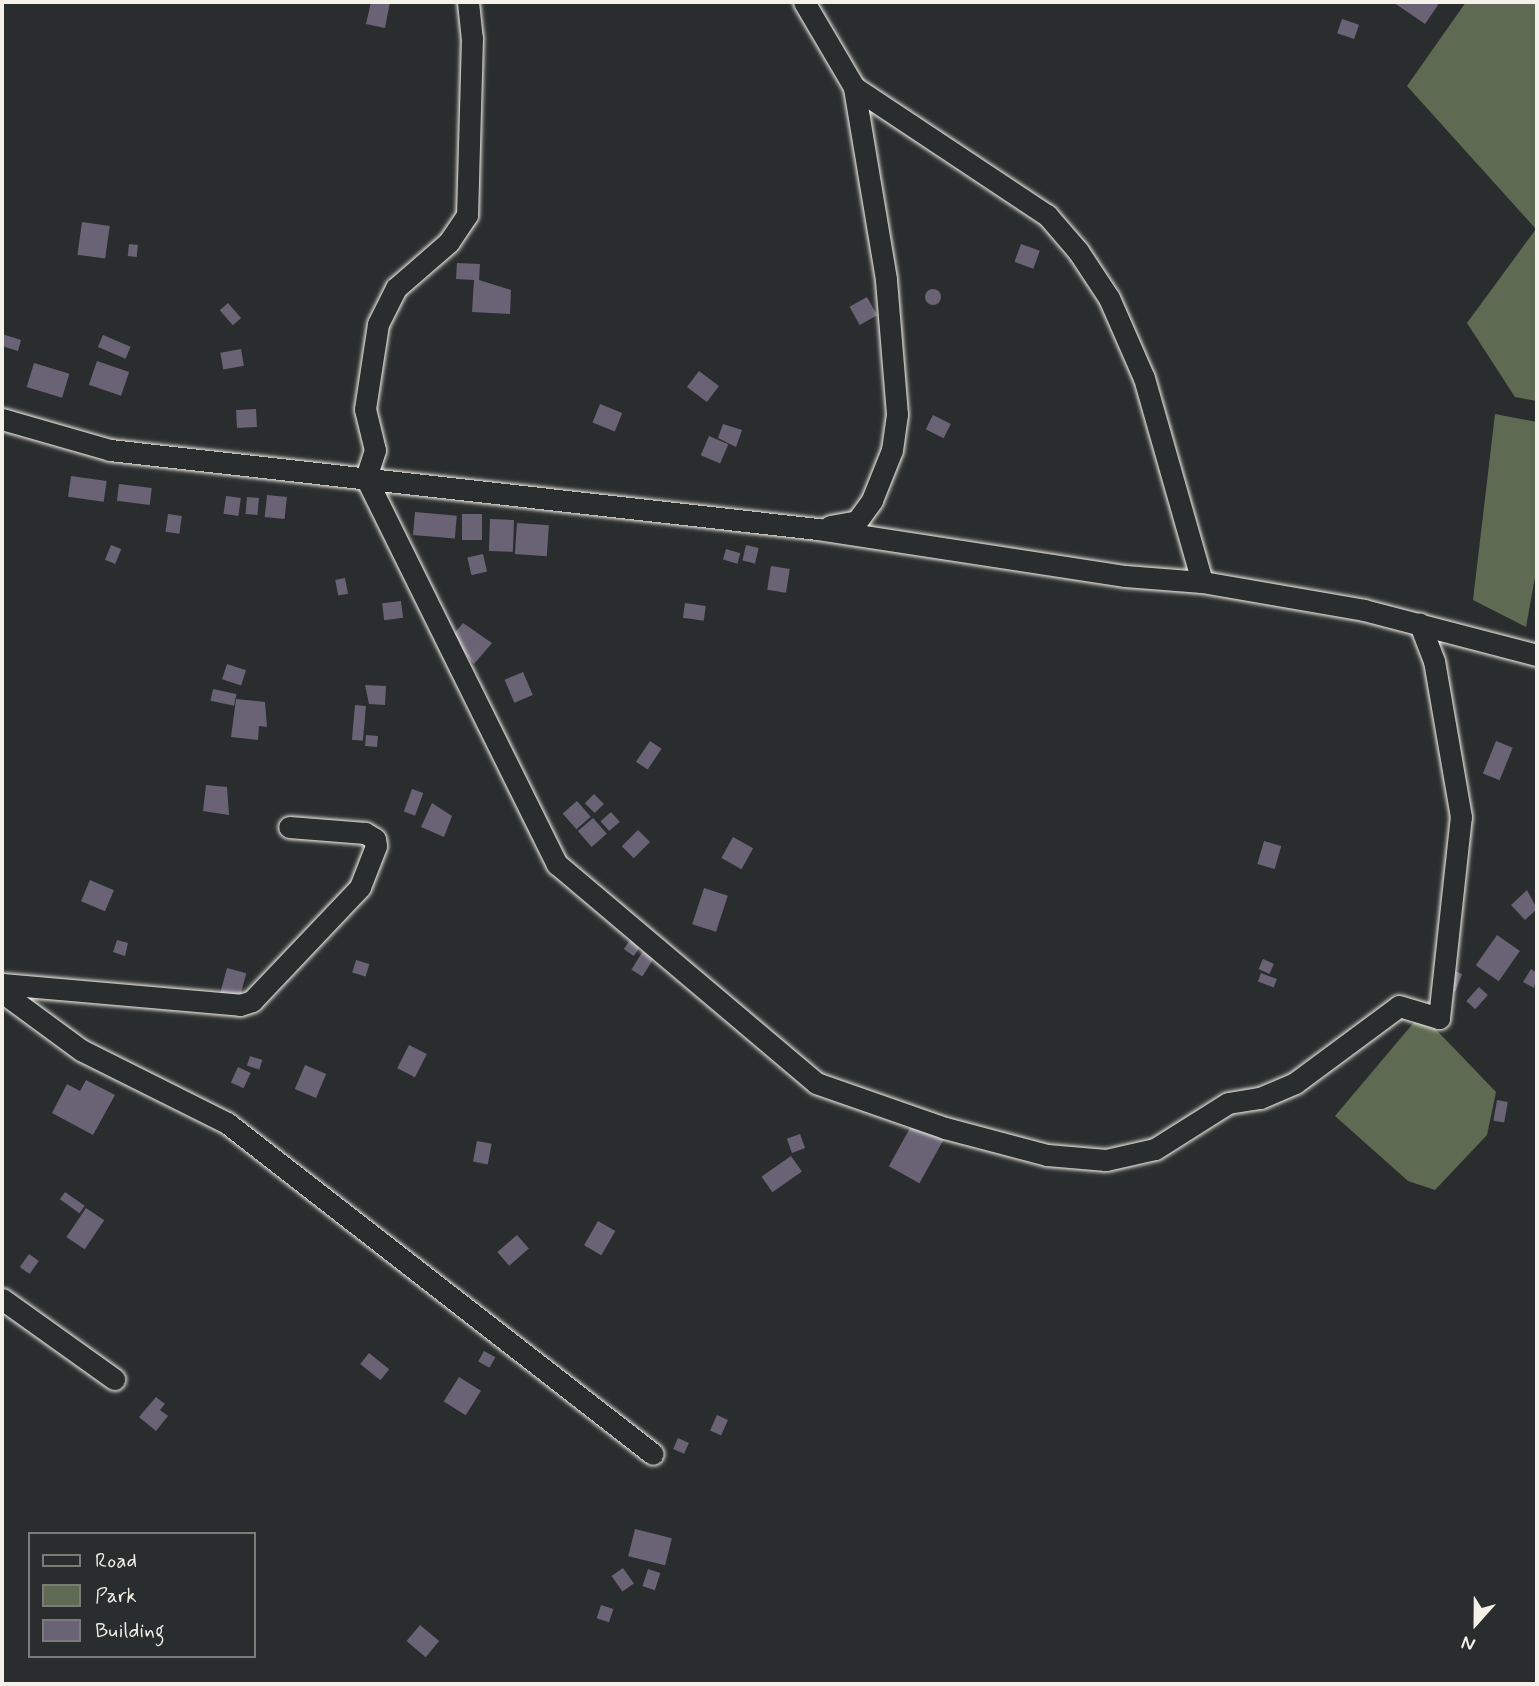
<!DOCTYPE html>
<style>
body{margin:0}
#map{position:relative;width:1539px;height:1686px;overflow:hidden;background:#2a2d2e;font-family:Mynerve,sans-serif}
div>[style]{position:absolute}
[style*='--x']{left:calc(var(--x)*1px);top:calc(var(--y)*1px);width:calc(var(--w)*1px);rotate:calc(var(--a)*1deg)}
.green>*{inset:0;background:#5e6b52}
.building>*{inset:0;background:#696375;transform-origin:0 0}
.round{border-radius:50%}
.roads{filter:drop-shadow(0 0 2px #f4f1e8) drop-shadow(0 0 2px #f4f1e8)}
.street>*{height:21px;margin:-10.5px;padding:0 10.5px;transform-origin:10.5px;border-radius:10.5px;background:#2a2d2e}
span{translate:-50% -50%;white-space:nowrap;text-align:center;line-height:1.15;-webkit-text-stroke:6px #2a2d2e;paint-order:stroke}
.frame{position:absolute;inset:0;border:4px solid #f4f1e8;pointer-events:none}
.legend{position:absolute;left:28px;top:1532px;width:228px;height:126px;box-sizing:border-box;background:#2a2d2e;border:2px solid #7b7b78;margin:0;padding:9px 12px;list-style:none;font-size:21px;color:#f4f1e8}
.legend li{display:flex;align-items:center;gap:14px;height:35px}
.legend b{width:35px;border:2px solid #7b7b78}
.north{position:absolute;left:1441px;top:1588px;width:70px;height:70px;-webkit-text-stroke:5px #2a2d2e;paint-order:stroke;rotate:201deg;font-size:19px;font-weight:700;line-height:28px;text-align:center;color:#f4f1e8}
.north::after{content:'';display:block;margin:auto;width:24px;height:32px;background:#f4f1e8;clip-path:polygon(50% 0,100% 100%,50% 72%,0 100%)}
</style>
<div id="map">
<div class="green">
<div style="clip-path:polygon(1466px 2px,1537px 2px,1537px 401px,1515px 397px,1467px 323px,1536px 229px,1407px 86px)"></div>
<div style="clip-path:polygon(1495px 414px,1537px 422px,1537px 566px,1526px 627px,1473px 600px)"></div>
<div style="clip-path:polygon(1421px 1014px,1496px 1092px,1487px 1135px,1435px 1190px,1408px 1181px,1335px 1116px)"></div>
</div>
<div class="building">
<div style="clip-path:polygon(371px 2px,390px 2px,385px 28px,366px 24px)"></div>
<div style="clip-path:polygon(1393px 2px,1440px 2px,1425px 24px)"></div>
<div style="left:1342px;top:19px;width:18px;height:15px;rotate:19deg"></div>
<div style="left:82px;top:222px;width:28px;height:33px;rotate:8deg"></div>
<div style="left:129px;top:244px;width:9px;height:12px;rotate:6deg"></div>
<div style="left:1021px;top:244px;width:20px;height:19px;rotate:20deg"></div>
<div style="clip-path:polygon(457px 263px,480px 264px,479px 280px,511px 290px,510px 314px,472px 312px,474px 280px,456px 279px)"></div>
<div class="round" style="left:925px;top:289px;width:16px;height:16px"></div>
<div style="left:867px;top:297px;width:21px;height:20px;rotate:61deg"></div>
<div style="left:228px;top:303px;width:20px;height:11px;rotate:49deg"></div>
<div style="clip-path:polygon(2px 334px,21px 340px,18px 351px,2px 346px)"></div>
<div style="left:103px;top:335px;width:30px;height:13px;rotate:23deg"></div>
<div style="left:241px;top:349px;width:17px;height:21px;rotate:80deg"></div>
<div style="left:97px;top:361px;width:34px;height:25px;rotate:19deg"></div>
<div style="left:34px;top:363px;width:37px;height:25px;rotate:17deg"></div>
<div style="left:699px;top:371px;width:25px;height:20px;rotate:37deg"></div>
<div style="left:600px;top:404px;width:24px;height:20px;rotate:22deg"></div>
<div style="left:256px;top:409px;width:18px;height:20px;rotate:87deg"></div>
<div style="left:933px;top:415px;width:20px;height:16px;rotate:27deg"></div>
<div style="clip-path:polygon(723px 424px,742px 430px,736px 447px,718px 438px)"></div>
<div style="left:709px;top:436px;width:21px;height:21px;rotate:23deg"></div>
<div style="left:71px;top:476px;width:36px;height:21px;rotate:8deg"></div>
<div style="left:119px;top:484px;width:33px;height:17px;rotate:7deg"></div>
<div style="left:267px;top:495px;width:20px;height:22px;rotate:6deg"></div>
<div style="left:226px;top:496px;width:15px;height:18px;rotate:8deg"></div>
<div style="left:247px;top:497px;width:12px;height:17px;rotate:5deg"></div>
<div style="left:415px;top:512px;width:42px;height:23px;rotate:5deg"></div>
<div style="left:168px;top:514px;width:14px;height:18px;rotate:8deg"></div>
<div style="left:462px;top:514px;width:20px;height:26px"></div>
<div style="left:490px;top:519px;width:24px;height:32px;rotate:2deg"></div>
<div style="left:517px;top:523px;width:32px;height:31px;rotate:4deg"></div>
<div style="left:111px;top:545px;width:11px;height:16px;rotate:22deg"></div>
<div style="left:746px;top:545px;width:13px;height:16px;rotate:13deg"></div>
<div style="left:726px;top:549px;width:15px;height:11px;rotate:16deg"></div>
<div style="left:483px;top:554px;width:18px;height:16px;rotate:77deg"></div>
<div style="left:771px;top:566px;width:19px;height:24px;rotate:9deg"></div>
<div style="left:345px;top:578px;width:16px;height:10px;rotate:79deg"></div>
<div style="left:401px;top:601px;width:17px;height:19px;rotate:83deg"></div>
<div style="left:685px;top:603px;width:21px;height:15px;rotate:8deg"></div>
<div style="clip-path:polygon(463px 623px,492px 643px,474px 664px,451px 637px)"></div>
<div style="left:227px;top:664px;width:20px;height:16px;rotate:18deg"></div>
<div style="left:523px;top:672px;width:25px;height:20px;rotate:67deg"></div>
<div style="clip-path:polygon(365px 685px,386px 686px,385px 705px,369px 704px)"></div>
<div style="left:213px;top:689px;width:24px;height:12px;rotate:12deg"></div>
<div style="clip-path:polygon(236px 699px,265px 702px,267px 727px,259px 726px,258px 740px,231px 737px)"></div>
<div style="left:355px;top:705px;width:11px;height:35px;rotate:5deg"></div>
<div style="left:366px;top:735px;width:12px;height:11px;rotate:5deg"></div>
<div style="left:650px;top:741px;width:14px;height:25px;rotate:34deg"></div>
<div style="left:1496px;top:741px;width:18px;height:35px;rotate:22deg"></div>
<div style="clip-path:polygon(206px 785px,227px 787px,229px 815px,203px 811px)"></div>
<div style="left:412px;top:789px;width:12px;height:24px;rotate:20deg"></div>
<div style="left:594px;top:794px;width:14px;height:13px;rotate:45deg"></div>
<div style="left:577px;top:801px;width:21px;height:19px;rotate:49deg"></div>
<div style="clip-path:polygon(432px 803px,452px 816px,444px 837px,421px 827px)"></div>
<div style="left:611px;top:812px;width:13px;height:14px;rotate:48deg"></div>
<div style="left:593px;top:818px;width:21px;height:20px;rotate:49deg"></div>
<div style="left:638px;top:830px;width:17px;height:23px;rotate:45deg"></div>
<div style="left:733px;top:837px;width:23px;height:24px;rotate:29deg"></div>
<div style="left:1264px;top:841px;width:18px;height:24px;rotate:16deg"></div>
<div style="left:90px;top:880px;width:26px;height:23px;rotate:23deg"></div>
<div style="left:704px;top:888px;width:25px;height:38px;rotate:18deg"></div>
<div style="clip-path:polygon(1527px 890px,1537px 909px,1525px 920px,1511px 905px)"></div>
<div style="left:1497px;top:935px;width:28px;height:37px;rotate:35deg"></div>
<div style="left:633px;top:936px;width:12px;height:16px;rotate:35deg"></div>
<div style="clip-path:polygon(117px 940px,128px 943px,125px 956px,113px 952px)"></div>
<div style="left:643px;top:951px;width:13px;height:22px;rotate:32deg"></div>
<div style="left:1263px;top:959px;width:12px;height:11px;rotate:24deg"></div>
<div style="left:356px;top:960px;width:14px;height:13px;rotate:17deg"></div>
<div style="left:227px;top:968px;width:20px;height:30px;rotate:15deg"></div>
<div style="clip-path:polygon(1531px 969px,1537px 973px,1534px 988px,1523px 982px)"></div>
<div style="left:1452px;top:970px;width:11px;height:19px;rotate:22deg"></div>
<div style="left:1261px;top:973px;width:17px;height:9px;rotate:21deg"></div>
<div style="left:1479px;top:987px;width:12px;height:19px;rotate:42deg"></div>
<div style="left:409px;top:1045px;width:20px;height:26px;rotate:27deg"></div>
<div style="left:250px;top:1056px;width:13px;height:10px;rotate:18deg"></div>
<div style="left:305px;top:1065px;width:23px;height:26px;rotate:23deg"></div>
<div style="left:238px;top:1067px;width:14px;height:17px;rotate:25deg"></div>
<div style="clip-path:polygon(86px 1080px,115px 1095px,93px 1135px,52px 1113px,67px 1084px,80px 1091px)"></div>
<div style="left:1497px;top:1100px;width:11px;height:21px;rotate:10deg"></div>
<div style="left:915px;top:1119px;width:35px;height:54px;rotate:29deg"></div>
<div style="left:800px;top:1134px;width:15px;height:14px;rotate:70deg"></div>
<div style="left:477px;top:1141px;width:15px;height:21px;rotate:11deg"></div>
<div style="left:791px;top:1156px;width:19px;height:36px;rotate:55deg"></div>
<div style="left:65px;top:1192px;width:24px;height:9px;rotate:35deg"></div>
<div style="left:86px;top:1208px;width:22px;height:35px;rotate:34deg"></div>
<div style="left:598px;top:1221px;width:20px;height:28px;rotate:30deg"></div>
<div style="left:517px;top:1235px;width:18px;height:26px;rotate:49deg"></div>
<div style="left:29px;top:1254px;width:12px;height:16px;rotate:35deg"></div>
<div style="left:484px;top:1351px;width:13px;height:12px;rotate:29deg"></div>
<div style="left:369px;top:1353px;width:26px;height:14px;rotate:39deg"></div>
<div style="left:459px;top:1377px;width:26px;height:29px;rotate:32deg"></div>
<div style="clip-path:polygon(156px 1397px,165px 1404px,160px 1410px,168px 1416px,156px 1431px,139px 1417px)"></div>
<div style="left:717px;top:1415px;width:12px;height:17px;rotate:24deg"></div>
<div style="left:678px;top:1438px;width:12px;height:12px;rotate:24deg"></div>
<div style="left:635px;top:1529px;width:38px;height:28px;rotate:14deg"></div>
<div style="left:623px;top:1568px;width:19px;height:14px;rotate:55deg"></div>
<div style="left:648px;top:1569px;width:13px;height:18px;rotate:18deg"></div>
<div style="left:601px;top:1605px;width:13px;height:14px;rotate:18deg"></div>
<div style="left:420px;top:1625px;width:25px;height:21px;rotate:40deg"></div>
</div>
<div class="roads">
<div class="street">
<div style="--x:468;--y:2;--w:36;--a:84"></div>
<div style="--x:472;--y:38;--w:177;--a:91.6"></div>
<div style="--x:467;--y:215;--w:32;--a:124"></div>
<div style="--x:449;--y:242;--w:70;--a:139"></div>
<div style="--x:396;--y:288;--w:40;--a:116.6"></div>
<div style="--x:378;--y:324;--w:86;--a:98.7"></div>
<div style="--x:365;--y:409;--w:42;--a:76.3"></div>
<div style="--x:375;--y:450;--w:29;--a:108"></div>
<div style="--x:366;--y:478;--w:431;--a:63.7"></div>
<div style="--x:557;--y:864;--w:339;--a:40.2"></div>
<div style="--x:816;--y:1083;--w:137;--a:19.2"></div>
<div style="--x:945;--y:1128;--w:106;--a:14.8"></div>
<div style="--x:1047;--y:1155;--w:59;--a:4.8"></div>
<div style="--x:1106;--y:1160;--w:50;--a:-12.7"></div>
<div style="--x:1155;--y:1149;--w:86;--a:-32.2"></div>
<div style="--x:1228;--y:1103;--w:32;--a:-9"></div>
<div style="--x:1260;--y:1098;--w:38;--a:-23"></div>
<div style="--x:1295;--y:1083;--w:129;--a:-36.5"></div>
<div style="--x:1399;--y:1006;--w:42;--a:16.7"></div>
<div style="--x:1439;--y:1018;--w:202;--a:-83.8"></div>
<div style="--x:1461;--y:817;--w:158;--a:-99.8"></div>
<div style="--x:1434;--y:661;--w:40;--a:-111"></div>
<div style="--x:804;--y:2;--w:99;--a:59.5"></div>
<div style="--x:854;--y:87;--w:232;--a:33.6"></div>
<div style="--x:1047;--y:215;--w:48;--a:49.3"></div>
<div style="--x:1078;--y:251;--w:56;--a:56.6"></div>
<div style="--x:1109;--y:298;--w:87;--a:66.4"></div>
<div style="--x:1144;--y:378;--w:212;--a:74.1"></div>
<div style="--x:2;--y:419;--w:112;--a:16"></div>
<div style="--x:110;--y:450;--w:712;--a:6.37"></div>
<div style="--x:818;--y:529;--w:311;--a:8.7"></div>
<div style="--x:1125;--y:576;--w:77;--a:4.5"></div>
<div style="--x:1202;--y:582;--w:164;--a:9.8"></div>
<div style="--x:1364;--y:610;--w:179;--a:14.6"></div>
<div style="--x:830;--y:526;--w:27;--a:-10"></div>
<div style="--x:857;--y:521;--w:26;--a:-54"></div>
<div style="--x:872;--y:500;--w:54;--a:-68.2"></div>
<div style="--x:892;--y:450;--w:36;--a:-82"></div>
<div style="--x:897;--y:414;--w:135;--a:-94.7"></div>
<div style="--x:886;--y:279;--w:195;--a:-99.5"></div>
<div style="--x:2;--y:984;--w:239;--a:5"></div>
<div style="--x:240;--y:1005;--w:13;--a:-18"></div>
<div style="--x:252;--y:1001;--w:157;--a:-46.5"></div>
<div style="--x:360;--y:887;--w:44;--a:-68.7"></div>
<div style="--x:376;--y:846;--w:7;--a:-98"></div>
<div style="--x:375;--y:839;--w:12;--a:-149"></div>
<div style="--x:365;--y:833;--w:76;--a:-175.5"></div>
<div style="--x:2;--y:992;--w:98;--a:36.3"></div>
<div style="--x:81;--y:1050;--w:163;--a:26.6"></div>
<div style="--x:227;--y:1123;--w:539;--a:37.85"></div>
<div style="--x:2;--y:1299;--w:138;--a:35.5"></div>
</div>
</div>
<div class="frame"></div>
<ul class="legend">
<li><b style="height:9px;background:#2a2d2e"></b>Road</li>
<li><b style="height:19px;background:#5e6b52"></b>Park</li>
<li><b style="height:19px;background:#696375"></b>Building</li>
</ul>
<div class="north">N</div>
</div>
